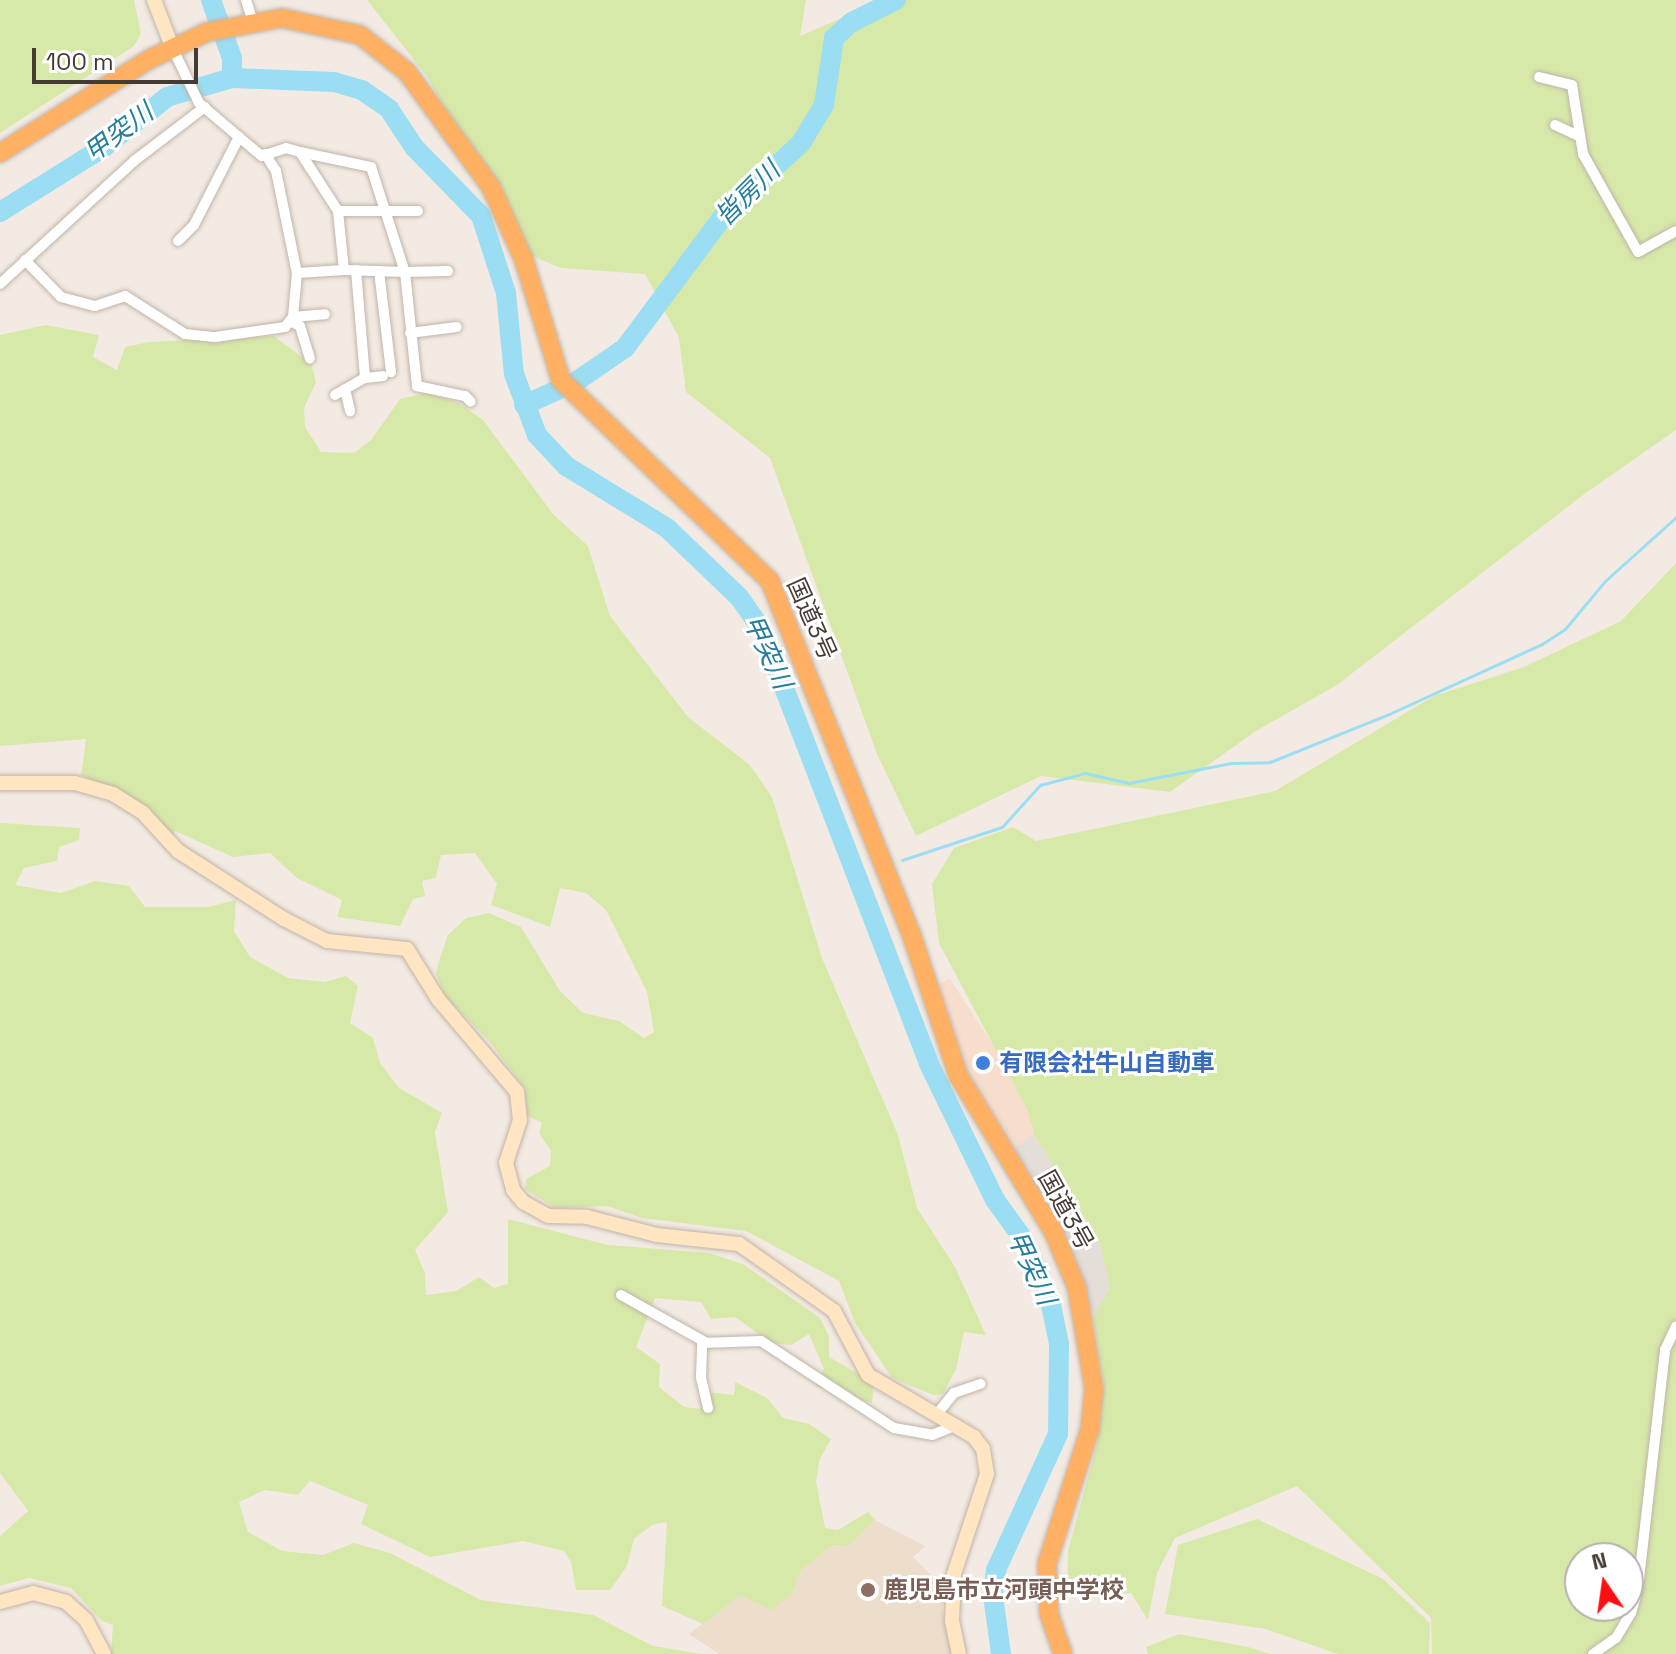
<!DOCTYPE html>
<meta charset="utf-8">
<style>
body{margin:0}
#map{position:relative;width:1676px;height:1654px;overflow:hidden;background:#f3ebe3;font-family:"Space Grotesk","Noto Sans JP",sans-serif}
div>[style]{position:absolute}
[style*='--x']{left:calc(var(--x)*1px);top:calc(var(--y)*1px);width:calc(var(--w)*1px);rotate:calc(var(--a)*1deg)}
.commercial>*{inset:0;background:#f6ddcc}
.industrial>*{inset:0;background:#e4ddd8}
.education>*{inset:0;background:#eddecc}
.green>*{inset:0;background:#d7e9a9}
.stream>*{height:3px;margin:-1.5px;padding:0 1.5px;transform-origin:1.5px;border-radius:1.5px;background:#9bdef3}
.river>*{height:20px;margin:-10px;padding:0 10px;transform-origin:10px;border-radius:10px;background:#9bdef3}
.roads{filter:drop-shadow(0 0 2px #c1b4a8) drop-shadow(0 0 2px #c1b4a8)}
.street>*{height:10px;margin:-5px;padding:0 5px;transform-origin:5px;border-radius:5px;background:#fff}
.secondary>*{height:14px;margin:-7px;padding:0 7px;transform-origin:7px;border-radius:7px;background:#ffe5c1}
.highway>*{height:18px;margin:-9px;padding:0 9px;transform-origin:9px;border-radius:9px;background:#ffb062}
.dots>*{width:22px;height:22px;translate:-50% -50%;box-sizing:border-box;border:4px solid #fff;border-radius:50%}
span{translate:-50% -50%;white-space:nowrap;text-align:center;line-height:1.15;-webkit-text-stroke:6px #fff;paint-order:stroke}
.street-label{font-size:24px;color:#453b33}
.shop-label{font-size:24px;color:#366cbe;font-weight:700}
.left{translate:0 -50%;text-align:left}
.education-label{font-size:24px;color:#785e54;font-weight:700}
.water-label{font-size:26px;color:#257e9c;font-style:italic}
.north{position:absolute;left:1564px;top:1542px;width:80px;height:80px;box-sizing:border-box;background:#fff;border:2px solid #b5b1ad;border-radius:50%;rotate:347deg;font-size:22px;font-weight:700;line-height:32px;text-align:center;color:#453b33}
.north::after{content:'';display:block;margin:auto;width:28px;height:36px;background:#ff0e12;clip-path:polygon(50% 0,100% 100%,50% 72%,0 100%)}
.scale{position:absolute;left:32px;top:48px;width:166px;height:36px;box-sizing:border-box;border:4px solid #453b33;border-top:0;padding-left:10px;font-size:24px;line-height:28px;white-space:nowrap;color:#453b33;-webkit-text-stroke:6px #fff;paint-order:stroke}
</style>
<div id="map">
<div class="commercial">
<div style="clip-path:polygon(950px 979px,1002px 1059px,1027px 1109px,1034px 1134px,1012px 1149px,963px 1066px,938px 984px)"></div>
</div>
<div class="industrial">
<div style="clip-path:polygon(1034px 1134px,1100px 1244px,1110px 1288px,1094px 1316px,1058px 1225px,1012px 1149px)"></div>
</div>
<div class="education">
<div style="clip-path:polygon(875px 1520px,925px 1546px,913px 1557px,943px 1587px,942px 1610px,951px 1654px,719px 1654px,689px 1634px,740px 1595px,792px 1594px,799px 1571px,833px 1545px,848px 1546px)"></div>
</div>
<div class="green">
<div style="clip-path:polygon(0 0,134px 0,141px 34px,134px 46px,0 133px)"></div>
<div style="clip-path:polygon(367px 0,806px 0,800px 36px,884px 0,1676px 0,1676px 430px,1583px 495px,1337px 685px,1256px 731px,1170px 792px,1041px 776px,916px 836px,877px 754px,770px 458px,686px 392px,679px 338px,645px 274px,561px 268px,527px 254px,426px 75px)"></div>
<div style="clip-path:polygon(46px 325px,99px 335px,93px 357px,117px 370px,125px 347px,149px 342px,274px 336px,311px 364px,316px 382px,304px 408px,305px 427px,321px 452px,354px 453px,371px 440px,400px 399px,427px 393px,459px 403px,483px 420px,553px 514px,588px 546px,610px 616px,688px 717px,750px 765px,772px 797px,822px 958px,898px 1135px,917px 1208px,955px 1267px,986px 1335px,964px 1332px,956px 1369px,943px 1394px,933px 1395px,892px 1378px,855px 1323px,839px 1281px,746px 1231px,642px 1218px,607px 1206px,555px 1208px,525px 1189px,526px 1179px,550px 1166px,551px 1151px,539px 1133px,542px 1123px,528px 1116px,525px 1089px,489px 1041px,445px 996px,436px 974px,439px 961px,448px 935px,466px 918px,489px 913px,521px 927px,560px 991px,583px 1013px,619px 1021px,644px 1038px,654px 1032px,647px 992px,606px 910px,586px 893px,560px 888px,550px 927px,491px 905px,497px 884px,475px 853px,441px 855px,436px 878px,422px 881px,425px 896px,413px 899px,400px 926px,337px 917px,342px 900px,297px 878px,270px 853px,233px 857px,175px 831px,166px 850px,124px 793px,81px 775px,86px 739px,0 746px,0 335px)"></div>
<div style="clip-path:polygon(evenodd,1676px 563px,1676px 1654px,1432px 1654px,1431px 1618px,1297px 1486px,1175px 1538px,1157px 1573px,1148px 1620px,1131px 1593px,1067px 1595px,1068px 1551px,1098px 1440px,1104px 1384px,1093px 1317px,1110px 1288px,1100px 1244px,1034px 1134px,1027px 1109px,939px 943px,932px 884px,954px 848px,1013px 827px,1036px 841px,1275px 791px,1434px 696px,1524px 667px,1621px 621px,1676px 563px,1580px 1558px,1628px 1558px,1628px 1606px,1580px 1606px,1580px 1558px)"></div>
<div style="clip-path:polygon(0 823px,80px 828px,79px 840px,59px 847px,57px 861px,24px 868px,15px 885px,61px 893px,95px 881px,129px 886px,145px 907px,208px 907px,236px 900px,234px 931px,250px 957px,288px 978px,324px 982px,346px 976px,358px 986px,350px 1023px,373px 1038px,380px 1063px,399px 1088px,442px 1113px,435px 1132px,448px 1212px,415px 1250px,425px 1273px,426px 1295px,456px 1291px,479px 1277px,494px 1288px,508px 1284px,508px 1219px,608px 1245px,709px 1253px,743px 1264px,820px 1318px,829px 1336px,829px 1357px,874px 1383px,872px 1403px,815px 1386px,824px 1369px,809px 1334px,791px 1345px,771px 1343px,735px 1317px,711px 1319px,701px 1302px,655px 1298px,636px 1347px,660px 1364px,659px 1387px,684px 1407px,700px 1409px,706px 1392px,734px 1395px,735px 1382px,767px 1398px,783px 1418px,809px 1424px,831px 1439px,819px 1461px,816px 1482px,825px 1528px,838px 1530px,868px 1512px,875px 1520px,848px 1546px,833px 1545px,800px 1571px,792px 1594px,771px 1610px,740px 1595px,703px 1624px,662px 1606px,667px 1522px,652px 1525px,634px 1539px,627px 1566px,610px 1590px,576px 1590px,571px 1562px,564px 1551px,523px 1541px,430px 1557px,361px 1524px,368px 1505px,310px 1481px,298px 1495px,265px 1490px,239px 1502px,248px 1532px,282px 1551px,323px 1555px,354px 1543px,390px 1553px,481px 1600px,593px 1615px,653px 1646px,702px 1654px,111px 1654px,113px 1625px,102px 1621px,71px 1588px,29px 1578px,0 1586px,0 1536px,28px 1511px,0 1473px)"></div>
<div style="clip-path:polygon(1257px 1519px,1383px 1579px,1430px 1623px,1429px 1654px,1338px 1654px,1266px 1629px,1165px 1614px,1178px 1545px)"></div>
<div style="clip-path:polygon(1179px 1634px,1248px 1647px,1270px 1654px,1148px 1654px,1146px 1647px)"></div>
</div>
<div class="stream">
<div style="--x:902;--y:860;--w:105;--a:-18.3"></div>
<div style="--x:1002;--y:827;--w:57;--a:-47.9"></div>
<div style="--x:1040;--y:785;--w:47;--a:-14.9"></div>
<div style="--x:1085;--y:773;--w:45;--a:12.8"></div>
<div style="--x:1129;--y:783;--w:104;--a:-11.1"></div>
<div style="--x:1231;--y:763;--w:39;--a:-1"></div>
<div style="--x:1270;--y:762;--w:128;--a:-22"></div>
<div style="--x:1389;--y:714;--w:168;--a:-24.6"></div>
<div style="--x:1542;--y:644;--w:27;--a:-33"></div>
<div style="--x:1565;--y:629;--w:62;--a:-50.2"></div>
<div style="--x:1605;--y:581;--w:96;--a:-42"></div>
</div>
<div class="river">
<div style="--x:211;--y:0;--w:62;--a:70.1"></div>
<div style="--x:232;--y:58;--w:20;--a:90"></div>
<div style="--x:0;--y:212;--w:123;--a:-32"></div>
<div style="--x:104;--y:147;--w:80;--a:-38.4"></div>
<div style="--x:167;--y:97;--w:68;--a:-16.3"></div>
<div style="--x:232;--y:78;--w:102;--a:2.2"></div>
<div style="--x:334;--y:82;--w:29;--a:16"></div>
<div style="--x:362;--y:90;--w:33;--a:35"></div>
<div style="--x:389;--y:109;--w:45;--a:56.7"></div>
<div style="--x:414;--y:147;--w:96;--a:45.8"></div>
<div style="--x:481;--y:216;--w:81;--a:72"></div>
<div style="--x:506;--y:293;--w:81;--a:84.4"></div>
<div style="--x:514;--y:374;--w:65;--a:69.3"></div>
<div style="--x:537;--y:435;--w:42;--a:46.9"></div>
<div style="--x:566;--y:466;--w:119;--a:31.5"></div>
<div style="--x:667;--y:528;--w:100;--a:43.8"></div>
<div style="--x:739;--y:597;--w:38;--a:55"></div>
<div style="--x:761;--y:628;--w:467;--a:68.9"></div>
<div style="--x:929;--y:1064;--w:151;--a:64.1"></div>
<div style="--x:995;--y:1200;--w:49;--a:54.1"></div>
<div style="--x:1024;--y:1240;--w:65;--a:66.6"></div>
<div style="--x:1050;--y:1300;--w:45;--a:78.4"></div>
<div style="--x:1059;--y:1344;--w:90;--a:90.6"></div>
<div style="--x:1058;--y:1434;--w:149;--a:114.5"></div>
<div style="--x:996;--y:1570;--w:26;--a:97"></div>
<div style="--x:993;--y:1596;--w:59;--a:82.1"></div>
<div style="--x:574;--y:383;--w:62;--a:-34.5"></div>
<div style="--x:625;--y:348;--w:172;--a:-53.3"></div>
<div style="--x:728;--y:210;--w:99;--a:-42.5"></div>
<div style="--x:801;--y:143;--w:44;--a:-58.8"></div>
<div style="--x:824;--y:105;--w:68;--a:-81.5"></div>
<div style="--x:834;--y:38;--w:24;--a:-42"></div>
<div style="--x:852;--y:22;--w:49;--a:-26.6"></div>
<div style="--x:524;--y:405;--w:37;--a:-24"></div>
</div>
<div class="roads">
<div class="street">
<div style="--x:246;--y:0;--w:21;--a:73"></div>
<div style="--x:173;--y:49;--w:60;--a:64.3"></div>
<div style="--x:199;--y:103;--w:52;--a:40.4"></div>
<div style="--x:239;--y:137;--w:30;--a:40"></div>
<div style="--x:262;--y:156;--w:25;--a:-18"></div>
<div style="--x:286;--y:148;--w:15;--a:16"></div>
<div style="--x:300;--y:152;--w:70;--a:57.2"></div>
<div style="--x:338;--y:211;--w:59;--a:84.2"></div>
<div style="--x:344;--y:270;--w:61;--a:1.9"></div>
<div style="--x:405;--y:272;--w:115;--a:84"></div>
<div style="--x:417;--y:386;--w:49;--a:11.8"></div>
<div style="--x:465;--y:396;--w:8;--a:45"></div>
<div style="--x:1539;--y:77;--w:34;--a:14"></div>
<div style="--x:1572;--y:85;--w:70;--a:80.9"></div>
<div style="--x:1583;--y:154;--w:112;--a:60.7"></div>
<div style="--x:1638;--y:252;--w:43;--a:-28.9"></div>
<div style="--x:1555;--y:125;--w:26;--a:25"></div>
<div style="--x:300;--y:152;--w:73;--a:11.9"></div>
<div style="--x:371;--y:167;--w:110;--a:72.1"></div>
<div style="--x:405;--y:272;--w:43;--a:-1.3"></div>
<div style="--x:265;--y:154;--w:20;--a:57"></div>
<div style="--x:276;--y:171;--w:104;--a:78.4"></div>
<div style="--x:338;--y:211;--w:80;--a:0"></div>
<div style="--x:178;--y:241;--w:23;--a:-45"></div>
<div style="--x:194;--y:225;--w:99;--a:-62.9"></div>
<div style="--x:25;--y:260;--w:52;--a:45.8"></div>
<div style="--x:61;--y:297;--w:35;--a:15"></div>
<div style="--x:95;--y:306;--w:32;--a:-18"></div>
<div style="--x:125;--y:296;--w:71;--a:32.3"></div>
<div style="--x:185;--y:334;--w:30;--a:6"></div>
<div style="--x:215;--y:337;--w:71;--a:-8.1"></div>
<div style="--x:285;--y:327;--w:13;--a:-51"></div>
<div style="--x:293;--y:317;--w:44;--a:-84.8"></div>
<div style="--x:297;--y:273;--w:47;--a:-3.7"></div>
<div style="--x:356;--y:270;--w:108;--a:85.2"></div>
<div style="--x:365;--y:378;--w:18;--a:-6"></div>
<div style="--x:379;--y:271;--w:102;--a:83.2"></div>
<div style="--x:0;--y:284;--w:182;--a:-42.5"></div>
<div style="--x:134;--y:161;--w:89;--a:-37.3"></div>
<div style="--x:293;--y:317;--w:32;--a:-5"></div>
<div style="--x:290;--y:321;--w:11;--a:27"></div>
<div style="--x:300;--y:326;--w:34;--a:73"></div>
<div style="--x:410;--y:333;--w:47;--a:-7.3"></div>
<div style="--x:345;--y:389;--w:23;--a:77"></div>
<div style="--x:335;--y:395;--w:34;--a:-30"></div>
<div style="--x:621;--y:1295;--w:96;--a:29.2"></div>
<div style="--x:708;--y:1408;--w:32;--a:-103"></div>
<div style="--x:701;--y:1377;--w:34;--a:-88"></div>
<div style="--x:702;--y:1343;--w:59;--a:-1.9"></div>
<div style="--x:761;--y:1341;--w:159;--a:33.2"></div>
<div style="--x:894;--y:1428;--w:39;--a:10"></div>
<div style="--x:932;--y:1435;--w:27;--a:-22"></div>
<div style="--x:937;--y:1414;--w:27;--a:-51"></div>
<div style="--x:954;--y:1393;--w:28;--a:-19"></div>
<div style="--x:1593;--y:1654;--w:28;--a:-35"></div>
<div style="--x:1616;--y:1638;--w:29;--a:-59"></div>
<div style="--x:1631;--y:1613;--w:26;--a:-74"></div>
<div style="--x:1638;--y:1588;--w:240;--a:-83.5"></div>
<div style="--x:1665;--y:1350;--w:26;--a:-65"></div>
</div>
<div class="secondary">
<div style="--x:154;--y:0;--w:53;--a:68.8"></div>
<div style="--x:0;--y:783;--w:75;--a:0"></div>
<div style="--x:75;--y:783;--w:40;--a:16"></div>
<div style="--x:113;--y:794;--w:36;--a:32"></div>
<div style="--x:143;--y:813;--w:52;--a:47.4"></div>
<div style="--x:178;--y:851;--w:126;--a:32.7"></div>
<div style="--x:284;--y:919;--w:48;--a:27.1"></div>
<div style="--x:327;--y:941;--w:80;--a:5.7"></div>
<div style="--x:407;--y:949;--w:59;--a:58.2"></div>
<div style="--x:438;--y:999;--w:122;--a:49.7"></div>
<div style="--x:517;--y:1092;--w:28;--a:84"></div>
<div style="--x:520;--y:1120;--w:45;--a:108"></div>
<div style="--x:506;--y:1163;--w:28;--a:75"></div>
<div style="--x:513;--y:1190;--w:16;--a:50"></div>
<div style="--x:523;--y:1202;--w:29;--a:29"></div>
<div style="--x:548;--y:1216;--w:39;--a:1"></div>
<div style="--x:587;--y:1217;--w:72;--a:14.4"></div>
<div style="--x:657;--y:1235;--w:82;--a:6.3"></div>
<div style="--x:739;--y:1244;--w:116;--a:35.2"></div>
<div style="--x:834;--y:1311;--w:72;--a:62"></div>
<div style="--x:868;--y:1375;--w:123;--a:30.3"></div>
<div style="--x:974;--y:1437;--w:15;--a:53"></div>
<div style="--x:983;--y:1449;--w:25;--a:81"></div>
<div style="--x:987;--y:1474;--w:105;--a:108.3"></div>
<div style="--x:954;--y:1574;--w:47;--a:92.4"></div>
<div style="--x:952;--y:1621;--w:34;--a:78"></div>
<div style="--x:0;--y:1602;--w:34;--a:-15"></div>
<div style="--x:33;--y:1593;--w:34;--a:15"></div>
<div style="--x:66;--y:1602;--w:27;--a:42"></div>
<div style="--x:86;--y:1620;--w:38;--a:62"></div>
</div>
<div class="highway">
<div style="--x:0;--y:153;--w:177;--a:-32.1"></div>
<div style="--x:150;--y:59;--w:63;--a:-25.3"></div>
<div style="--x:207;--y:32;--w:76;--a:-10.6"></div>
<div style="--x:282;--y:18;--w:80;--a:12.3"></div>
<div style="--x:360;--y:35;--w:60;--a:38.2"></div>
<div style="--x:407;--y:72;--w:142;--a:53.9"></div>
<div style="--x:491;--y:187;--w:80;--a:65.7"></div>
<div style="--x:524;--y:260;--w:126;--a:72.9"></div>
<div style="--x:561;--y:380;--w:290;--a:43.9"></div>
<div style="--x:770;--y:581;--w:382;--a:68.2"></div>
<div style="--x:912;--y:936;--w:146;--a:71.7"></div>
<div style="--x:958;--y:1075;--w:185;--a:58.7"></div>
<div style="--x:1054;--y:1233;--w:60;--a:67.3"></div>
<div style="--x:1077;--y:1288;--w:102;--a:80.4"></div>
<div style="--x:1094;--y:1389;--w:40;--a:95.7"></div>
<div style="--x:1090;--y:1429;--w:142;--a:107.7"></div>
<div style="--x:1047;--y:1564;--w:50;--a:87.7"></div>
<div style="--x:1049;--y:1614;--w:42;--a:70.7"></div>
</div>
</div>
<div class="dots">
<div style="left:983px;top:1063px;background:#3f7fe0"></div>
<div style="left:868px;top:1590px;background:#8d6e63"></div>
</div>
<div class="street-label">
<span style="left:812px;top:619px;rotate:66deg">国道3号</span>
<span style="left:1066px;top:1210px;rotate:61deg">国道3号</span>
</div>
<div class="shop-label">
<span class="left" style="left:999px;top:1063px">有限会社牛山自動車</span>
</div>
<div class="education-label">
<span class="left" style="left:884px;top:1590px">鹿児島市立河頭中学校</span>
</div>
<div class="water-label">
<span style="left:119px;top:133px;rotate:-37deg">甲突川</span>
<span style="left:748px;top:194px;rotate:-45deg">皆房川</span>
<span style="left:767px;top:652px;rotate:65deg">甲突川</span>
<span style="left:1031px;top:1268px;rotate:65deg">甲突川</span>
</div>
<div class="north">N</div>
<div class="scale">100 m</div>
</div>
